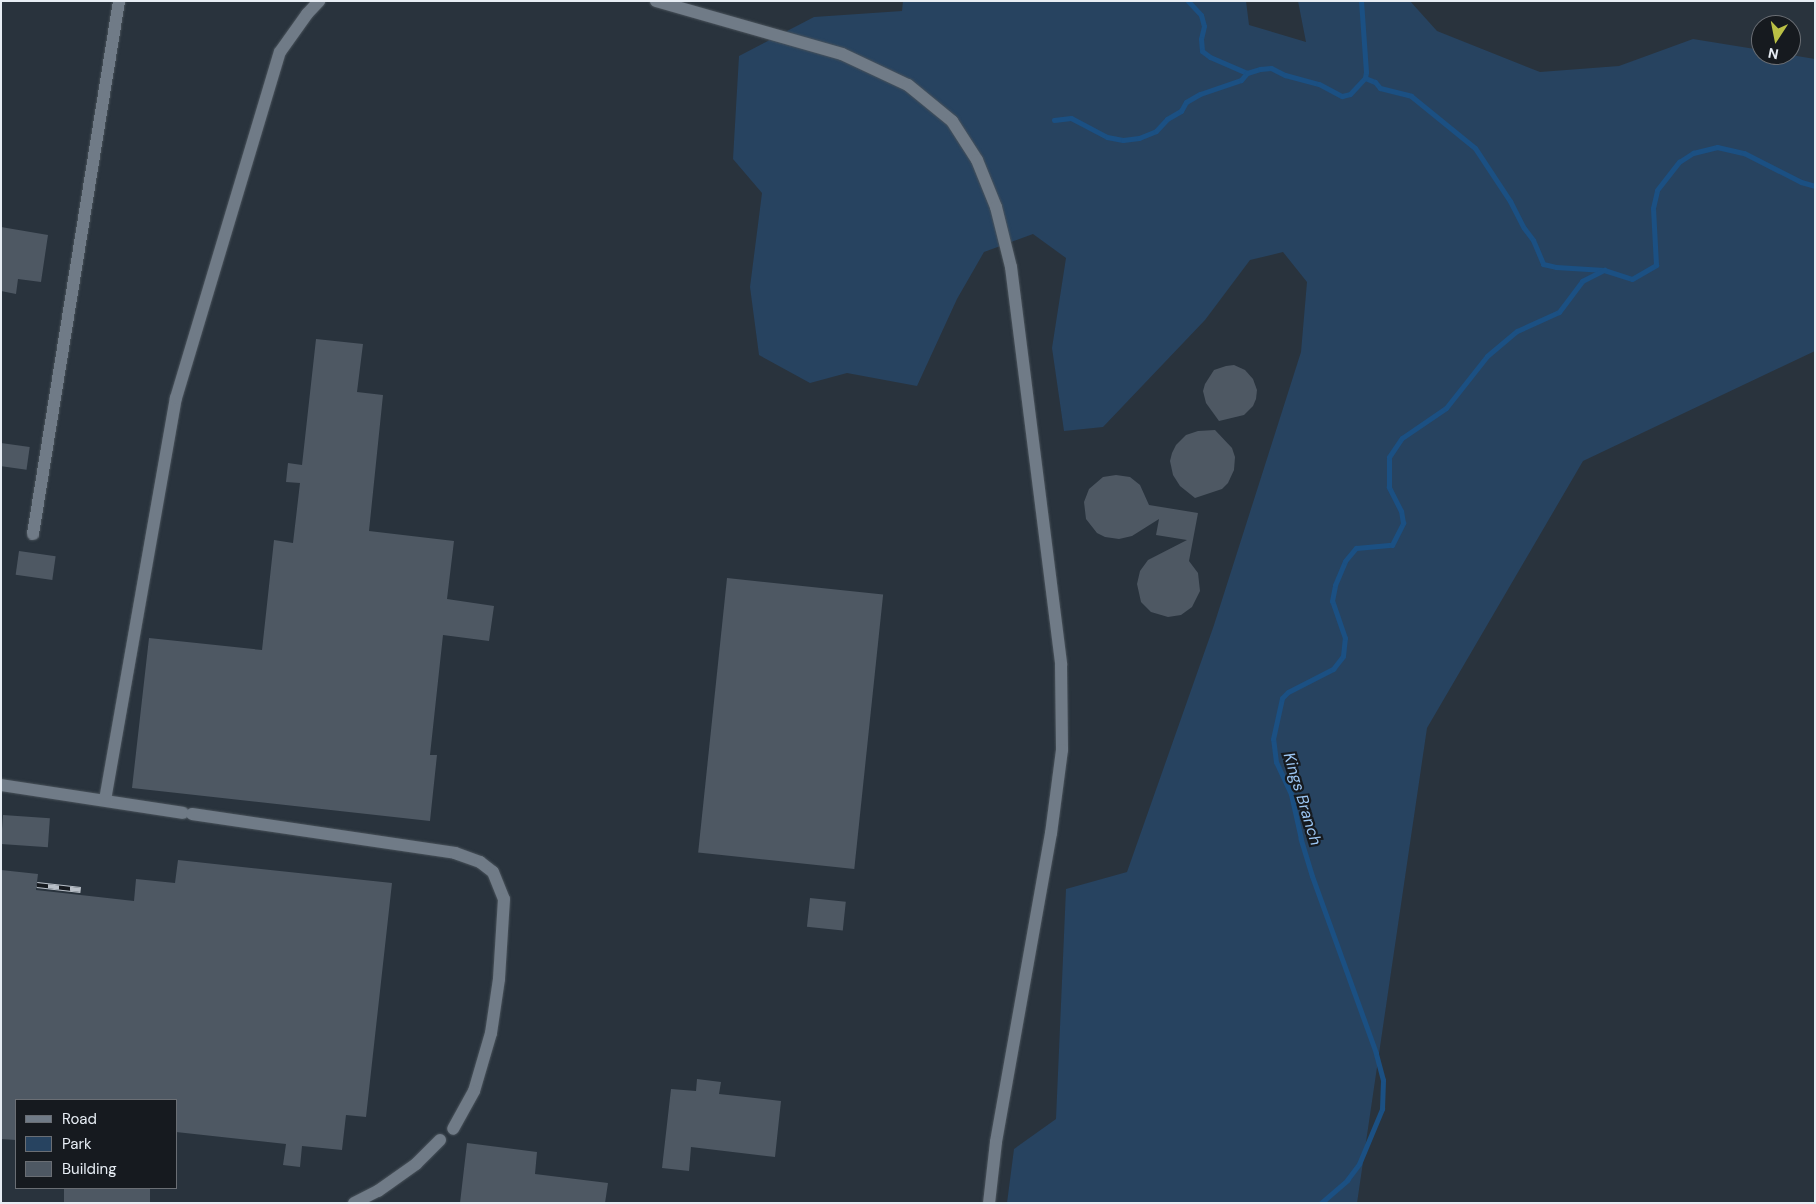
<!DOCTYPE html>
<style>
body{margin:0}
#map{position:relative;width:1816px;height:1204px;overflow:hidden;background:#29333d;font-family:"DM Sans",sans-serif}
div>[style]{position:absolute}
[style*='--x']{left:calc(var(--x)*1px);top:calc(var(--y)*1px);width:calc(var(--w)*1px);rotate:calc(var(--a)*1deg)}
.green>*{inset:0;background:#274360}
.stream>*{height:5px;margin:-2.5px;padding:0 2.5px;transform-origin:2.5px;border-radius:2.5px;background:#1b5083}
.building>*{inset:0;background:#4e5863;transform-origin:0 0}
.roads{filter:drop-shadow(0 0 1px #49525a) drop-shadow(0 0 1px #49525a)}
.minor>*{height:12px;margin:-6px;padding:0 6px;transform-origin:6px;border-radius:6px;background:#707b87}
.rail>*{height:5.5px;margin-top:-2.75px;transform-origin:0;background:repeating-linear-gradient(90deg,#161a1f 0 11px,#b8bfc7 0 22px);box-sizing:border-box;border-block:1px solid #b8bfc7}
span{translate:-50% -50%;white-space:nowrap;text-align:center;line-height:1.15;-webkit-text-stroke:4.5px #161a1f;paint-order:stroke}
.water-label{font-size:16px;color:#9cc6f3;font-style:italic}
.frame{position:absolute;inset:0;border:2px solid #e7edf4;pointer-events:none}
.legend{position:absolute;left:15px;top:1099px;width:162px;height:90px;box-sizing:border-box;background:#161a1f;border:1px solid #6a6e74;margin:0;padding:6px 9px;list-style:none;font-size:15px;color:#e7edf4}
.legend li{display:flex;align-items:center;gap:10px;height:25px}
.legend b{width:25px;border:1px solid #6a6e74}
.north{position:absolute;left:1751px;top:15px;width:50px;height:50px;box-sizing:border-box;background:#161a1f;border:1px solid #6a6e74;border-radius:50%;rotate:191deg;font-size:14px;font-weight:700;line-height:20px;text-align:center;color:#e7edf4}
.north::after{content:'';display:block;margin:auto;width:18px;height:22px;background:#bac045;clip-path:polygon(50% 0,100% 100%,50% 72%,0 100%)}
</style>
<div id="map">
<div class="green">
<div style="clip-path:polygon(903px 1px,1246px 1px,1249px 25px,1306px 42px,1298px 1px,1410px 1px,1437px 31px,1540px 72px,1619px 66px,1693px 39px,1761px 50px,1761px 55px,1791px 55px,1815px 59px,1815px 351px,1583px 461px,1427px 728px,1357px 1203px,1007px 1203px,1014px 1149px,1056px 1119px,1066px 889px,1127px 872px,1214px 625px,1301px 352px,1307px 282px,1283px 252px,1250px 260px,1205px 320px,1103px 427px,1064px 431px,1052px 348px,1066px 258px,1033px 234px,984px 252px,957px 299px,917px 386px,847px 373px,810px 383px,759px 355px,750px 287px,762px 193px,733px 159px,739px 56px,814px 17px,902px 11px)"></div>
</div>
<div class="stream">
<div style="--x:1188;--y:1;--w:19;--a:47"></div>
<div style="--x:1201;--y:15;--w:11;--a:75"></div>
<div style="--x:1204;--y:26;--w:13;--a:103"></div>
<div style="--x:1201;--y:39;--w:12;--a:85"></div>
<div style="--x:1202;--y:51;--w:10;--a:37"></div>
<div style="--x:1210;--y:57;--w:40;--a:23.4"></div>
<div style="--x:1365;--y:78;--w:11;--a:22"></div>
<div style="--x:1375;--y:82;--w:8;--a:50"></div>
<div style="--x:1380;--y:88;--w:32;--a:14"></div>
<div style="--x:1411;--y:96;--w:82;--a:39.1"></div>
<div style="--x:1475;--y:148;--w:64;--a:56.6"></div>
<div style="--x:1510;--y:201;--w:30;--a:63"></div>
<div style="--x:1524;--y:228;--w:15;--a:53"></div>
<div style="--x:1533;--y:240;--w:26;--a:67"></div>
<div style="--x:1543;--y:264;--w:13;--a:13"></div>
<div style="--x:1556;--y:267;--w:48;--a:3.6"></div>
<div style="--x:1604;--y:270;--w:29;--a:18"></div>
<div style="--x:1632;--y:279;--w:28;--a:-30"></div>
<div style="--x:1656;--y:265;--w:57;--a:-93"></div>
<div style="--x:1653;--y:208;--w:18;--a:-77"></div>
<div style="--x:1657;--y:190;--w:36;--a:-52"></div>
<div style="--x:1679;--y:162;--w:17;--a:-33"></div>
<div style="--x:1693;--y:153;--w:25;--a:-14"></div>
<div style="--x:1717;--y:147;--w:28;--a:13"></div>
<div style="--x:1744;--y:153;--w:64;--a:27"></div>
<div style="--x:1801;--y:182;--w:15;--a:16"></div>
<div style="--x:1054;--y:120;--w:17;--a:-7"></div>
<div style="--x:1071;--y:118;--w:41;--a:27.8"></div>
<div style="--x:1107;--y:137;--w:16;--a:11"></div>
<div style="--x:1123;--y:140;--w:16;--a:-7"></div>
<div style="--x:1139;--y:138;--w:18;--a:-22"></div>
<div style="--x:1156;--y:131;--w:16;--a:-47"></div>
<div style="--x:1167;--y:119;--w:16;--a:-30"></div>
<div style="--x:1181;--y:111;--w:10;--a:-61"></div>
<div style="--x:1186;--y:102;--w:16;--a:-30"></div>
<div style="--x:1200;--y:94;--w:43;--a:-18.9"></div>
<div style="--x:1241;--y:80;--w:9;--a:-49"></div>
<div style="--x:1247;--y:73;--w:14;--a:-17"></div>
<div style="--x:1260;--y:69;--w:11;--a:-5"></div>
<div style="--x:1271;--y:68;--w:16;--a:27"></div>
<div style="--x:1285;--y:75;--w:35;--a:15"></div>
<div style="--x:1319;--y:84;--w:26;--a:28"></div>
<div style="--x:1342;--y:96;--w:8;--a:-14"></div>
<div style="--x:1350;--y:94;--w:22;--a:-47"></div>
<div style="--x:1365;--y:78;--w:6;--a:-81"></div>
<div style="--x:1366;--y:72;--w:71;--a:-94"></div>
<div style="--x:1321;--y:1203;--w:35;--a:-41"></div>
<div style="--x:1347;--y:1180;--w:20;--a:-53"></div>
<div style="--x:1359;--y:1164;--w:60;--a:-67.3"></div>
<div style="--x:1382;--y:1109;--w:29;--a:-88"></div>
<div style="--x:1383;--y:1080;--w:28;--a:-105"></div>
<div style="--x:1376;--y:1053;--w:188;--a:-109.9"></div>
<div style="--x:1312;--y:876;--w:39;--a:-107"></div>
<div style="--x:1301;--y:839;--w:46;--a:-102.5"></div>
<div style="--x:1291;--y:794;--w:35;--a:-115"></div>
<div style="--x:1276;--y:762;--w:23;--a:-97"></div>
<div style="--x:1273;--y:739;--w:42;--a:-77.6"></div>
<div style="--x:1282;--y:698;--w:8;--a:-45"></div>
<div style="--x:1288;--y:692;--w:51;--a:-27.1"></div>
<div style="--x:1333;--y:669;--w:16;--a:-52"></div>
<div style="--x:1343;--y:656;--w:18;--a:-84"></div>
<div style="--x:1345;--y:638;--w:39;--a:-109"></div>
<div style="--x:1332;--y:601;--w:16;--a:-79"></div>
<div style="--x:1335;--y:585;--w:26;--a:-67"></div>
<div style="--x:1345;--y:561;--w:17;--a:-50"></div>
<div style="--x:1356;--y:548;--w:36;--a:-5"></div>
<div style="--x:1392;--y:545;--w:25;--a:-63"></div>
<div style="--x:1403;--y:523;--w:12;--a:-99"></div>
<div style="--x:1401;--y:511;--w:27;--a:-117"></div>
<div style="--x:1389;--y:487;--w:30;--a:-90"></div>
<div style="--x:1389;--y:457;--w:23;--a:-56"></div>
<div style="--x:1402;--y:438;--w:53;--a:-34.3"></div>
<div style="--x:1446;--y:408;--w:66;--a:-51.7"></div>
<div style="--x:1487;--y:356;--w:39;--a:-40"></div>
<div style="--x:1517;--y:331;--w:46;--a:-24.3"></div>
<div style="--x:1559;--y:312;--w:39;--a:-53"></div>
<div style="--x:1582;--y:281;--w:25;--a:-27"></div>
</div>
<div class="building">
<div style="clip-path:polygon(1px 227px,48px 235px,41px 282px,18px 279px,16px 294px,1px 291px)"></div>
<div style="clip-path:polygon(316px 339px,363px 344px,357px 392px,383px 395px,369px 531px,454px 541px,447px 599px,494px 606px,489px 641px,443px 635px,430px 755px,437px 755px,430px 821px,132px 788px,149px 638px,262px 650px,274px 540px,293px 543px,300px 483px,286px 482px,288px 463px,302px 465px)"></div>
<div style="clip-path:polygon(1234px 365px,1245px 370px,1253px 379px,1257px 390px,1256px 399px,1253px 406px,1244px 415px,1219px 421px,1206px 403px,1203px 391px,1205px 384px,1214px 370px,1226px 366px)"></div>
<div style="clip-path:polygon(1215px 430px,1232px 448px,1235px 457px,1234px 470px,1228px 483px,1222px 489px,1195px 498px,1180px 486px,1173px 475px,1170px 461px,1172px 453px,1176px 445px,1186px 435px,1198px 431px)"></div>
<div style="left:1px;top:443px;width:29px;height:23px;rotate:8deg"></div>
<div style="clip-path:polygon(1116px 475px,1130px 477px,1140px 485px,1149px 505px,1198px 513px,1189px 561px,1198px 573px,1200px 591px,1192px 607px,1181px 615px,1168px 617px,1151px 612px,1141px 602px,1137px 584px,1140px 571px,1148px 560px,1187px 540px,1156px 535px,1159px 519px,1132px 536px,1119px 539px,1105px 537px,1097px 533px,1086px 519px,1084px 502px,1089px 489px,1103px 477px)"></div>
<div style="left:19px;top:551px;width:37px;height:24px;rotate:8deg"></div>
<div style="left:727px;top:578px;width:157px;height:276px;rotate:6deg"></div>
<div style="left:3px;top:815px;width:47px;height:29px;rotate:4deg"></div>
<div style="clip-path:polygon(178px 860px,392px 883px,366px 1117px,346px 1115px,342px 1150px,302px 1146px,300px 1167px,283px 1165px,286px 1144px,176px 1132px,176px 1100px,16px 1100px,16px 1140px,1px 1139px,1px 870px,38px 874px,36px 890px,134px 901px,136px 879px,175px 883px)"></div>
<div style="left:810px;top:898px;width:36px;height:29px;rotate:6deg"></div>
<div style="clip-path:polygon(697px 1079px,721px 1082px,719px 1094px,781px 1101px,775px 1157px,691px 1147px,689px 1171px,662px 1168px,671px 1089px,696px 1091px)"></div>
<div style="clip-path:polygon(467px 1143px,537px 1152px,535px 1174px,608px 1183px,605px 1203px,460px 1203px)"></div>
<div style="left:64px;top:1188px;width:86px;height:15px"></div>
</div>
<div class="roads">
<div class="minor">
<div style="--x:656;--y:1;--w:193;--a:15.9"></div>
<div style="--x:842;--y:54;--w:73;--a:25.2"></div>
<div style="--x:908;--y:85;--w:57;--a:39.3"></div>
<div style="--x:952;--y:121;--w:46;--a:57.3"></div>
<div style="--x:977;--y:160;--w:51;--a:68"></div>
<div style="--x:996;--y:207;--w:62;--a:76"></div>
<div style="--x:1011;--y:267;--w:401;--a:82.8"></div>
<div style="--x:1061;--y:665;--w:85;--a:89.3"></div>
<div style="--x:1062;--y:750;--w:84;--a:97.5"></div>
<div style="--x:1051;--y:833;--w:314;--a:100.1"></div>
<div style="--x:996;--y:1142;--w:61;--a:96.5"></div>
<div style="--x:33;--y:534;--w:540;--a:-80.83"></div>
<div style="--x:1;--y:785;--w:184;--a:8.7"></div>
<div style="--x:105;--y:800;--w:408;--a:-80"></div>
<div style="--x:176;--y:398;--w:361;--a:-73.3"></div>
<div style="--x:280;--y:52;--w:47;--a:-54.6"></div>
<div style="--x:307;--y:14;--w:18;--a:-47"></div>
<div style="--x:192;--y:814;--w:266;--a:8.4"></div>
<div style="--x:455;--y:853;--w:27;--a:20"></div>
<div style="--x:480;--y:862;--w:16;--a:38"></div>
<div style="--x:493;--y:872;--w:29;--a:68"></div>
<div style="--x:504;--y:899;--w:80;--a:93.6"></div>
<div style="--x:499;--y:979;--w:55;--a:98.4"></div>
<div style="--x:491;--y:1033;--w:60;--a:106.3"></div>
<div style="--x:474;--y:1091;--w:43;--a:118.9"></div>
<div style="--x:354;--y:1203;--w:27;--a:-27"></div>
<div style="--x:378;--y:1191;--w:47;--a:-35.4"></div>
<div style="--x:416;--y:1164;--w:34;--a:-45"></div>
</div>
</div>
<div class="rail">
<div style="--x:37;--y:885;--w:44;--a:6.5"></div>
</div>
<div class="water-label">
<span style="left:1302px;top:799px;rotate:73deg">Kings Branch</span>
</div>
<div class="frame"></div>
<ul class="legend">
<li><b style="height:6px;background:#707b87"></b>Road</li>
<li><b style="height:14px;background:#274360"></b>Park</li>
<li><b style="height:14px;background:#4e5863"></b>Building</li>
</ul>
<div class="north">N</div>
</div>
